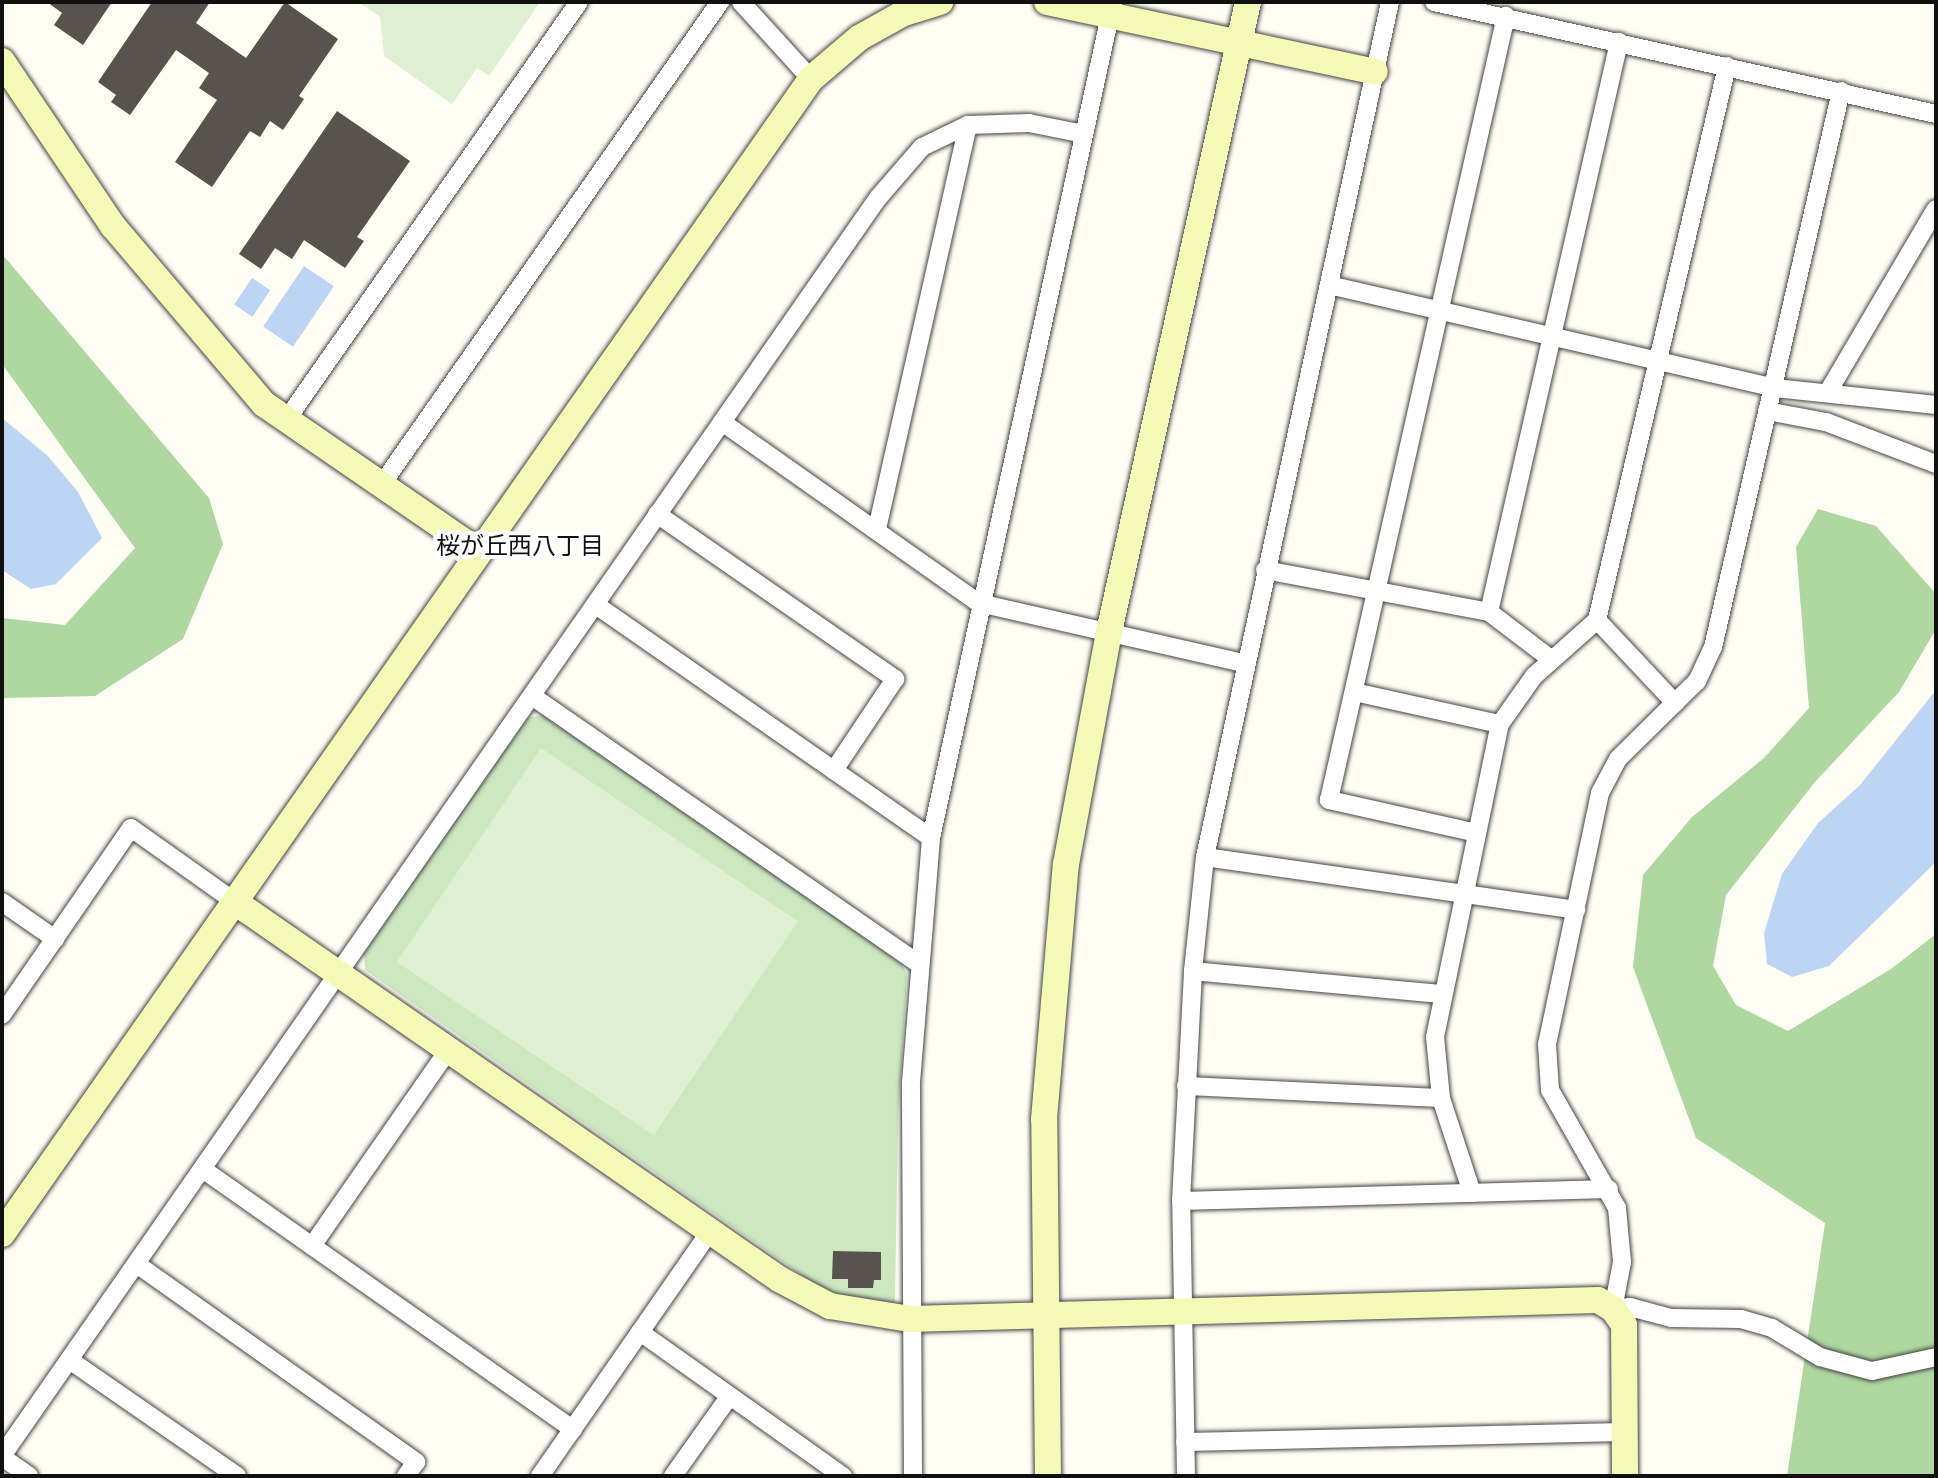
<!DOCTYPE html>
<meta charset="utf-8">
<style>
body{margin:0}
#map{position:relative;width:1938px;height:1478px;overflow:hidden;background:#fefef5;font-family:"PT Serif","Noto Sans JP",serif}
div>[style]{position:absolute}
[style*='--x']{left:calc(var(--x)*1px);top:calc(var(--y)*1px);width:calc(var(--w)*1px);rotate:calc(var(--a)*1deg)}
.green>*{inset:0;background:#cde7c0}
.forest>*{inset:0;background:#afd7a0}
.pitch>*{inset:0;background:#dfefd1;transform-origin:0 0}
.water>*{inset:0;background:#bdd5f2;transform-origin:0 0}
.building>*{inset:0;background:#58544d}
.roads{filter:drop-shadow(0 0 2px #434343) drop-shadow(0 0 2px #434343)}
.street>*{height:18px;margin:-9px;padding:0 9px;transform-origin:9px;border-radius:9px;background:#fff}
.secondary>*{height:26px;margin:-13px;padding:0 13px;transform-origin:13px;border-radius:13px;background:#f4f9b5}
span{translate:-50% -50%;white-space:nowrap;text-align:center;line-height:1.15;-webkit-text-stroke:8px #fff;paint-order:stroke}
.neighbourhood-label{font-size:24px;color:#101010}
.frame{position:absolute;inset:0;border:4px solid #101010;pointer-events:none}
</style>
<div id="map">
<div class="green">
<div style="clip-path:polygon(544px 715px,901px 962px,907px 975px,898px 1116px,895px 1302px,859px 1301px,816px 1285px,365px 970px,364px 953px,527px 718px)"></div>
</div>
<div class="forest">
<div style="clip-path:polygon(2px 254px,209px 498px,223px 544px,183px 639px,95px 696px,2px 698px,2px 618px,65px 625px,135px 548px,2px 364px)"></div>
<div style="clip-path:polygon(1818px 509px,1876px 526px,1936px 594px,1936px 629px,1899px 692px,1815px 782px,1726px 895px,1713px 966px,1736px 1005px,1788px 1031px,1891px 969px,1936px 934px,1936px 1476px,1787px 1476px,1825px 1223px,1696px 1138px,1633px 967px,1643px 875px,1692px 817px,1764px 758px,1809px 708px,1796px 547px)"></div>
</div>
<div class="pitch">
<div style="clip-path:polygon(358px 2px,540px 2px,489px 76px,477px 68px,452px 104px,384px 56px,380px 17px)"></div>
<div style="left:541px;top:748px;width:310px;height:258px;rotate:34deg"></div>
</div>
<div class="water">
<div style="left:304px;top:266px;width:36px;height:73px;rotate:34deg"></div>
<div style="left:252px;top:278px;width:22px;height:32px;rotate:34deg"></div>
<div style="clip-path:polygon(2px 418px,48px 456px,78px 492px,102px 538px,56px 584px,31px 589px,2px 570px)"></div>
<div style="clip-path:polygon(1936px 690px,1936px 862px,1829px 966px,1792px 977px,1767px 964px,1764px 933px,1782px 874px,1818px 823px,1860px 785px)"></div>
</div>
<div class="building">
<div style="clip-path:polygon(47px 2px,112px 2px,83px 45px,54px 25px,62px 13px)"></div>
<div style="clip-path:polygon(152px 2px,210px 2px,196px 23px,246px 58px,285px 2px,338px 39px,299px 96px,304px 99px,283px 130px,270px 121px,260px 137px,250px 131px,212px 187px,175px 162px,217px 100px,199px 88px,209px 73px,176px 50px,130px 115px,111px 102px,116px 95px,98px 82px)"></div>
<div style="clip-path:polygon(337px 111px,410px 161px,357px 237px,364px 241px,345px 268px,304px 240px,292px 259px,275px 248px,261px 269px,239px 254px)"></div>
<div style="clip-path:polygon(833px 1251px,881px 1252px,881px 1280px,874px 1280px,873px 1288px,848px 1288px,848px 1279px,832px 1279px)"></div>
</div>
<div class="roads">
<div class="street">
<div style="--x:741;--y:2;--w:104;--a:47.7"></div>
<div style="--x:1434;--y:2;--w:514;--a:12.58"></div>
<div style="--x:1841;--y:91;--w:571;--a:102.96"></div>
<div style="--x:1713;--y:647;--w:38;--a:115"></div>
<div style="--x:1697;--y:681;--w:111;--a:135.4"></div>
<div style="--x:1618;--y:759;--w:38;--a:118"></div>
<div style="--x:1600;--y:793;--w:257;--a:101.9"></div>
<div style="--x:1547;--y:1044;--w:46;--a:86.3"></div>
<div style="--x:1550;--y:1090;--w:136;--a:60.4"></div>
<div style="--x:1617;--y:1208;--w:54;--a:84.7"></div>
<div style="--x:1622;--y:1262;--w:48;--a:100.8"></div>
<div style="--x:1613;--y:1309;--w:17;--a:-7"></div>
<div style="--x:1630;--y:1307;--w:42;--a:15"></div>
<div style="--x:1671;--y:1318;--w:70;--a:0.8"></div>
<div style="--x:1741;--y:1319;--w:32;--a:16"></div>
<div style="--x:1772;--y:1328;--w:56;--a:31.1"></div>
<div style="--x:1820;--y:1357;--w:54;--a:15.1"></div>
<div style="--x:1872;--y:1371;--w:66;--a:-12.3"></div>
<div style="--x:1329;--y:285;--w:458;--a:13"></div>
<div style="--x:1775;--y:388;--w:162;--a:6"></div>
<div style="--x:1828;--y:392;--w:212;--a:-59.5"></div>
<div style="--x:1767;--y:411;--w:60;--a:10.6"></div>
<div style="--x:1826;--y:422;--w:118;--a:20.9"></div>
<div style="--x:287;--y:419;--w:509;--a:-55"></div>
<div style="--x:722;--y:422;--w:314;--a:35.2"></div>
<div style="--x:979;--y:603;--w:272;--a:12.8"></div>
<div style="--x:382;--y:484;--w:589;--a:-54.96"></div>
<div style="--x:657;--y:514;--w:290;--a:34.7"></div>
<div style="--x:895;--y:679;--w:110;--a:123.8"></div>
<div style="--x:877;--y:529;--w:414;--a:-77.3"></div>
<div style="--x:1265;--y:570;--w:228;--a:10.6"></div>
<div style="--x:1489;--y:612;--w:79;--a:37.3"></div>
<div style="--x:596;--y:605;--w:408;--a:34.8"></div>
<div style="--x:1489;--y:612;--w:585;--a:-77.15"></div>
<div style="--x:1597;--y:620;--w:114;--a:46.8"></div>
<div style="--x:1354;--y:692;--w:149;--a:12.4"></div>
<div style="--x:532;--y:696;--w:471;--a:34.7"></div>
<div style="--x:1477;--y:833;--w:152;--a:-167.4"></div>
<div style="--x:1329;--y:800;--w:804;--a:-77.28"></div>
<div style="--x:1205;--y:857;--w:375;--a:8.1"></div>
<div style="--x:2;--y:902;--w:65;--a:34.9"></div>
<div style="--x:1193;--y:971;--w:248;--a:5.3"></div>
<div style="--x:2;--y:1015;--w:227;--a:-55.4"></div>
<div style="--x:131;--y:828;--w:128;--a:35.4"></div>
<div style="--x:1186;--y:1086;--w:255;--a:2.7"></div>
<div style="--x:204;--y:1170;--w:451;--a:35.1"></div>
<div style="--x:1472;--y:1193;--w:100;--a:-108.1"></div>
<div style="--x:1441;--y:1098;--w:61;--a:-95.6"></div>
<div style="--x:1435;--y:1037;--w:320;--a:-78.3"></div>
<div style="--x:1500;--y:724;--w:59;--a:-54.7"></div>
<div style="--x:1534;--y:676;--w:84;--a:-41.6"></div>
<div style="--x:1597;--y:620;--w:569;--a:-76.79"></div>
<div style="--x:1181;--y:1201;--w:428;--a:-1.6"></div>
<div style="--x:312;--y:1246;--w:240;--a:-55.2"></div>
<div style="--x:138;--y:1265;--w:341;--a:35.3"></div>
<div style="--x:416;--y:1462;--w:17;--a:126"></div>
<div style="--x:640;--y:1332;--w:249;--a:35.4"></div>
<div style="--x:71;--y:1361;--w:202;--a:34.7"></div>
<div style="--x:1185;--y:1442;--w:439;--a:-1.3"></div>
<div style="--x:2;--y:1456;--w:1533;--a:-55.15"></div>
<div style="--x:878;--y:198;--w:67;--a:-49.2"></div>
<div style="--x:922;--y:147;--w:51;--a:-25.6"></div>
<div style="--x:968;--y:125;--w:61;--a:-1.9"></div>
<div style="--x:1029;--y:123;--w:56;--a:11.3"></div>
<div style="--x:2;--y:1457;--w:33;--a:35"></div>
<div style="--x:540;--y:1476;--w:300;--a:-55.2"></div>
<div style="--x:673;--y:1476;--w:97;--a:-54.7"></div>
<div style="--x:913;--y:1476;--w:394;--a:-90.3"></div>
<div style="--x:911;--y:1082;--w:245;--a:-85.3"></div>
<div style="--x:931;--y:838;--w:856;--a:-77.72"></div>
<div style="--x:1186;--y:1476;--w:275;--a:-91"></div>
<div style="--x:1181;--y:1201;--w:230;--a:-87"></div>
<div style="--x:1193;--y:971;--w:115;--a:-84"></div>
<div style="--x:1205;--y:857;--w:875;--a:-77.79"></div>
</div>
<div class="secondary">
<div style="--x:1047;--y:2;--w:335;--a:12"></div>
<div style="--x:2;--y:61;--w:199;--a:56.1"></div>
<div style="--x:113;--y:226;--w:233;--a:49.7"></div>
<div style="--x:264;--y:404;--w:261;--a:34.5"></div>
<div style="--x:235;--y:902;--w:662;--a:34.72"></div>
<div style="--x:779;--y:1279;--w:58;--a:27.9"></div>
<div style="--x:830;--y:1306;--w:80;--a:9.3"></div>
<div style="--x:909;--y:1319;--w:689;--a:-1.58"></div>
<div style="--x:1598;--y:1300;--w:17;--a:31"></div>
<div style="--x:1613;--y:1309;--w:19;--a:55"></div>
<div style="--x:1624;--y:1325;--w:151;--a:89.6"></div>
<div style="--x:2;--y:1234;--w:1410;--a:-54.99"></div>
<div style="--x:811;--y:79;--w:63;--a:-40.5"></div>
<div style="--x:859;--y:38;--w:51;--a:-29.1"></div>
<div style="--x:904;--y:13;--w:38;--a:-17"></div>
<div style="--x:1048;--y:1476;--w:357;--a:-90.6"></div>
<div style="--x:1044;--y:1119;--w:256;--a:-85.1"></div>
<div style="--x:1066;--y:864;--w:236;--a:-79.5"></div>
<div style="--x:1109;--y:632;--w:645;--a:-77.56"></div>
</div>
</div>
<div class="neighbourhood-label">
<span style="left:520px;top:546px">桜が丘西八丁目</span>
</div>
<div class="frame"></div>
</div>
